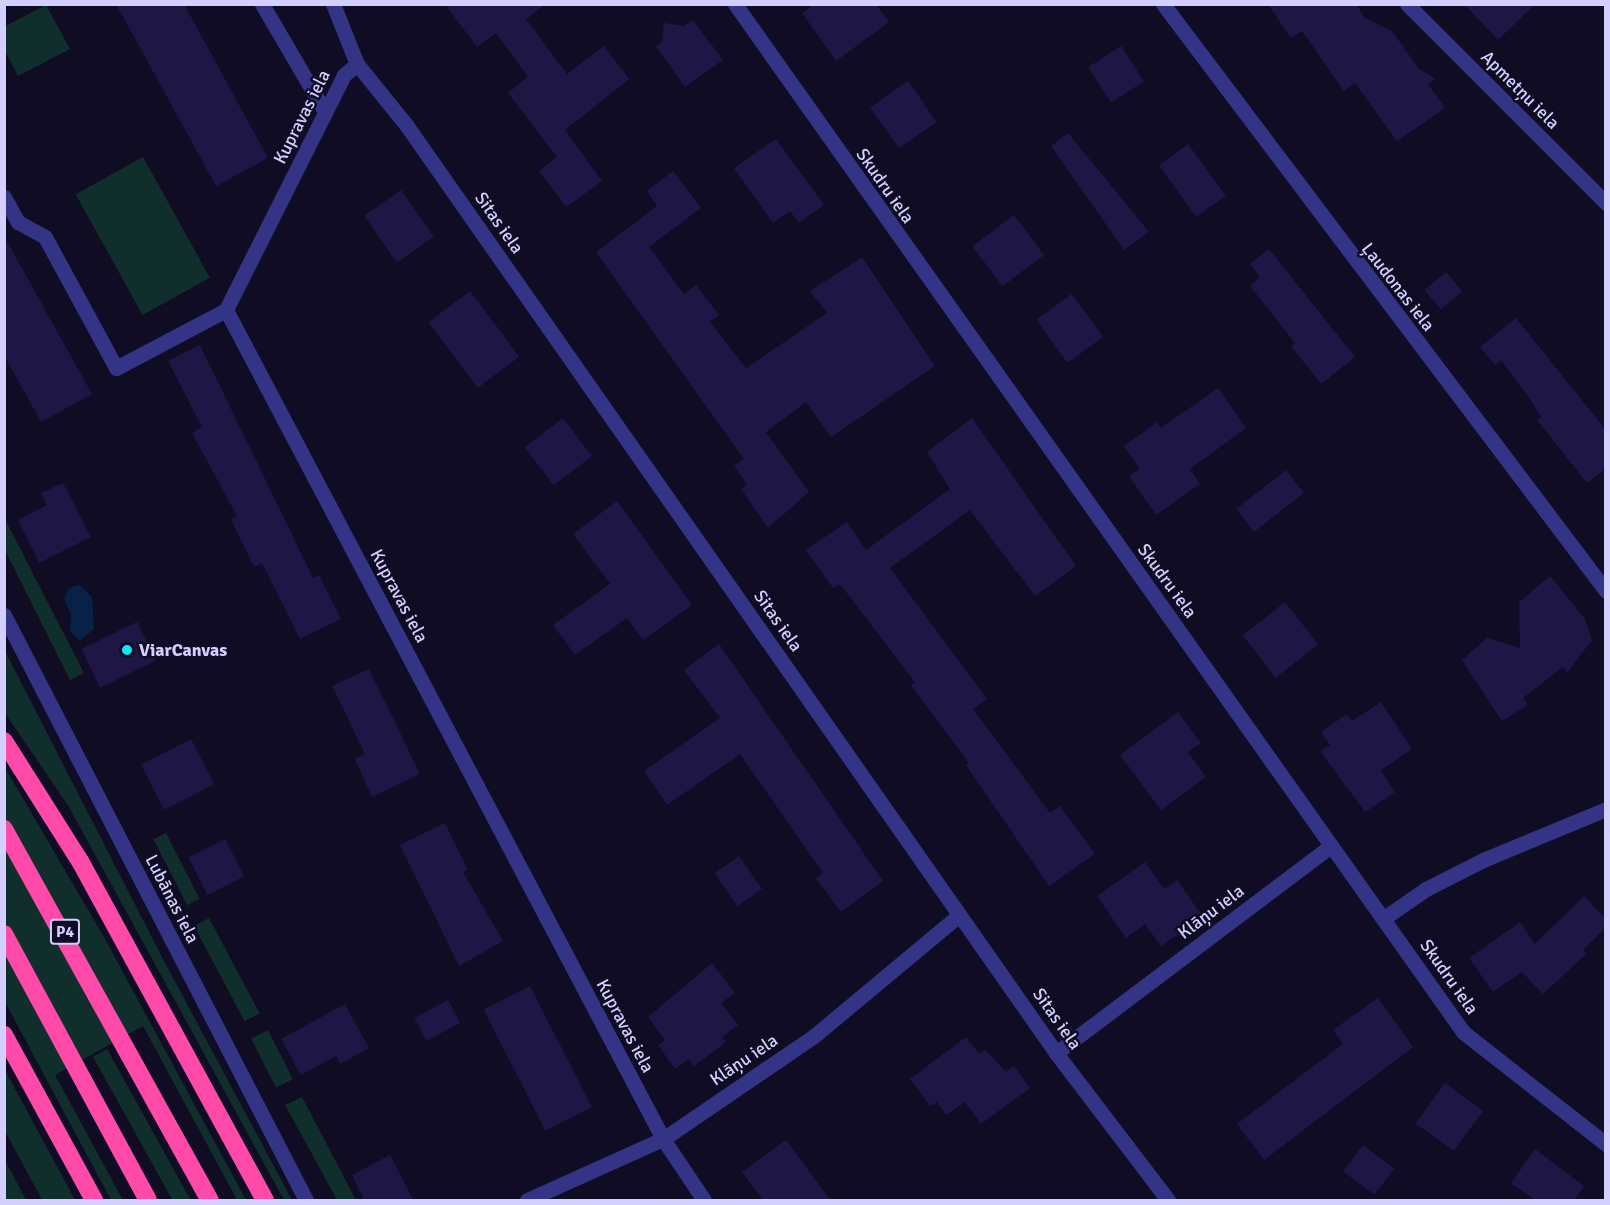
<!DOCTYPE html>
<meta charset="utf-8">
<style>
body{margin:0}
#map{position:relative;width:1610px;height:1205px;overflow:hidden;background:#0f0c24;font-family:Signika,sans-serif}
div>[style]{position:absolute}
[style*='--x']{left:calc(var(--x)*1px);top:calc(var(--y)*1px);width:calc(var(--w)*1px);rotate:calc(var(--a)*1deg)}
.green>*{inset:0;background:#0f2e2c;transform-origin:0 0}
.water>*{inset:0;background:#082247}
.building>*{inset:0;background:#1e1746;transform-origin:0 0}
.minor>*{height:15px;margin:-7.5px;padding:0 7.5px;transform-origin:7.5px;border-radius:7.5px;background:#343486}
.highway>*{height:18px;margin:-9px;padding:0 9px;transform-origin:9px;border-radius:9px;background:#ff4aa9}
.dots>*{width:16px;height:16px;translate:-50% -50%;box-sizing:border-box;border:3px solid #0f0c24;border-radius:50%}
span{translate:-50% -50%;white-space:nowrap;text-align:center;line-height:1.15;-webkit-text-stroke:5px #0f0c24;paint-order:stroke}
.shield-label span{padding:2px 4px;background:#0f0c24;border:2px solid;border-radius:4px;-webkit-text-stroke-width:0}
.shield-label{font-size:16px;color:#d3cfff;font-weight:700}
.street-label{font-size:18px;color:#d3cfff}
.poi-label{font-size:18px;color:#d3cfff;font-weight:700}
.left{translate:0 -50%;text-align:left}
.frame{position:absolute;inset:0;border:6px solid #d3cfff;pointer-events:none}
</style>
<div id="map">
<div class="green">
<div style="clip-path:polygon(46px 5px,70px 49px,18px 76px,5px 51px,5px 26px)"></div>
<div style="left:143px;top:157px;width:138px;height:77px;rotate:61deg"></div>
<div style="clip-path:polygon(5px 519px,84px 673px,70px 680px,5px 550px)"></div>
<div style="clip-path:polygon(4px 649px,163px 959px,292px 1200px,284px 1200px,69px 807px,5px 713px)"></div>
<div style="clip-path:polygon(4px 766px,104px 937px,246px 1200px,237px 1200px,143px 1026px,55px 1075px,123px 1200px,111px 1200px,5px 1002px)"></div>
<div style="left:166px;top:833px;width:74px;height:14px;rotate:63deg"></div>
<div style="left:209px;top:918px;width:108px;height:17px;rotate:62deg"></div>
<div style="left:268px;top:1030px;width:55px;height:19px;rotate:63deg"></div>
<div style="left:107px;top:1049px;width:172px;height:16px;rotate:61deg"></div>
<div style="clip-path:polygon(5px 1070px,75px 1200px,42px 1200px,5px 1131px)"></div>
<div style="clip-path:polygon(302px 1097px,356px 1200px,337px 1200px,285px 1105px)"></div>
<div style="clip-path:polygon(5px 1160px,14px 1177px,26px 1200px,5px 1200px)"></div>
</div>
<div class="water">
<div style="clip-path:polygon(79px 585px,92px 597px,94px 629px,80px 641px,70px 631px,71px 614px,64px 599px,69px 588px)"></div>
</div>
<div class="building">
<div style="clip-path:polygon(116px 4px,184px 4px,268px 158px,216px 186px)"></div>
<div style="clip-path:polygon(445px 4px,546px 4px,526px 19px,567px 74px,604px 46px,629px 79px,565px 130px,602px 181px,566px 207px,539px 171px,557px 157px,508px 93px,528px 77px,496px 33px,477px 47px)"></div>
<div style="clip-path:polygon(814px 4px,876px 4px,889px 22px,836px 61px,802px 13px)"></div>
<div style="clip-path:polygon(1268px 4px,1356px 4px,1365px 18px,1392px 31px,1419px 69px,1436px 79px,1428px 84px,1445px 108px,1397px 141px,1355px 83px,1344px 91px,1302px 31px,1291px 38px)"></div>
<div style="clip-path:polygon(1464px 4px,1535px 4px,1498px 40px)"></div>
<div style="clip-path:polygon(693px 20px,723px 60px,685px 87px,656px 46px,662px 42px,664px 23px,684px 26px)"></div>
<div style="left:1121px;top:46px;width:42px;height:39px;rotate:57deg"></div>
<div style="left:908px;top:81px;width:50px;height:46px;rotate:55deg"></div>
<div style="clip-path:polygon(1068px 133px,1149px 232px,1124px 250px,1051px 146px)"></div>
<div style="clip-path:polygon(776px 139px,824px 205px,799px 223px,790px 211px,773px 223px,734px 168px)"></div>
<div style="left:1188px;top:144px;width:64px;height:36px;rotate:54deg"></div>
<div style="clip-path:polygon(673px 171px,701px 208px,649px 247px,684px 294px,696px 285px,719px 315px,710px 322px,746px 368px,827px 313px,810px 291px,862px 257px,935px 366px,831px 437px,806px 402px,766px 432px,809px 492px,768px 528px,741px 489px,747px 484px,734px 466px,744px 459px,596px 252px,657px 206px,647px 191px)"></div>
<div style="left:401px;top:190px;width:57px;height:45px;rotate:55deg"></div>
<div style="left:1014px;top:215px;width:50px;height:52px;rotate:53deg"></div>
<div style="clip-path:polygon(4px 236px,92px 394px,41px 422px,4px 355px)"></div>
<div style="clip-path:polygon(1269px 249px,1355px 357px,1321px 384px,1291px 346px,1295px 343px,1250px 286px,1260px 277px,1250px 264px)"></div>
<div style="left:1446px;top:272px;width:25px;height:28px;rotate:50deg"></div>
<div style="left:470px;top:291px;width:82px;height:52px;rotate:53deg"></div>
<div style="left:1072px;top:294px;width:53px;height:44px;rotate:54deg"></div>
<div style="clip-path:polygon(1516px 318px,1605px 429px,1605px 469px,1587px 483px,1537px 420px,1541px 417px,1530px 399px,1501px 360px,1495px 365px,1480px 347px)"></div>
<div style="clip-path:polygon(200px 345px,313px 578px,319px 575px,341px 619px,300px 639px,262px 563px,254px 567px,231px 519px,237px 516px,192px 433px,202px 427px,168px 361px)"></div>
<div style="clip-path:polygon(1218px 388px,1246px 428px,1190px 469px,1200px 484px,1156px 515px,1129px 476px,1140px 469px,1124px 446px,1157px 422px,1161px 428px)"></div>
<div style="left:563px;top:418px;width:48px;height:48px;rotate:53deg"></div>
<div style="clip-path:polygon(972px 418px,1076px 566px,1035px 596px,970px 510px,890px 568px,987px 699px,973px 709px,1050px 813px,1060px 806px,1095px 854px,1049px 886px,966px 765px,969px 763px,911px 685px,915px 682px,840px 584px,833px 588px,806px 550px,847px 522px,866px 550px,950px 489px,927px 452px)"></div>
<div style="left:1286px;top:470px;width:29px;height:63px;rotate:52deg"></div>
<div style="clip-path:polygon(63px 483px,91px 537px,39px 563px,18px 520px,47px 505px,41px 493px)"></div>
<div style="clip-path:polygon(617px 501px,692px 605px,643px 640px,627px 618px,575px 655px,553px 625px,610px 584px,573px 534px)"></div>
<div style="clip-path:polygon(1550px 576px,1585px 619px,1592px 640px,1567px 673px,1563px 667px,1523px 698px,1528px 705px,1502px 721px,1462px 660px,1487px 638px,1520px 648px,1519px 602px)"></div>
<div style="left:1285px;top:602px;width:54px;height:54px;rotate:52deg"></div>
<div style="left:137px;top:622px;width:43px;height:62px;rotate:64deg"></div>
<div style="clip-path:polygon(719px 644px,883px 881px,841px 912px,816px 878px,823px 873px,740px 754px,667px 805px,644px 771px,720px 718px,684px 670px)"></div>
<div style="clip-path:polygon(369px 669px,420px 774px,372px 797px,355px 759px,365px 754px,332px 686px)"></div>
<div style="clip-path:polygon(1381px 702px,1412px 749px,1381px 770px,1395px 792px,1365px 812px,1320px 751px,1330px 745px,1321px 732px,1347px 714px,1352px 721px)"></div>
<div style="clip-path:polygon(1178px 712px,1201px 743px,1188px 752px,1206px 777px,1161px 810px,1120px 755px)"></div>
<div style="left:191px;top:739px;width:51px;height:56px;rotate:63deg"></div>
<div style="clip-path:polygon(445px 823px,468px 870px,463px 872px,503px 941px,459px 966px,400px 845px)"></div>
<div style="left:225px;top:839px;width:42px;height:41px;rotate:63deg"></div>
<div style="left:739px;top:856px;width:40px;height:30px;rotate:55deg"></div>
<div style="clip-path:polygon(1145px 862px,1164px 889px,1177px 880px,1203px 917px,1161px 946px,1145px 924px,1126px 938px,1097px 896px)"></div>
<div style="clip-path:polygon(1584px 896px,1605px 918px,1605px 928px,1583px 950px,1586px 954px,1543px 994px,1522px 972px,1493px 992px,1469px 958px,1520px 922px,1535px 944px)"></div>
<div style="clip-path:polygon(712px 963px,735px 993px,721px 1003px,738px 1025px,722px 1037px,726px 1042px,694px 1066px,688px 1059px,675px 1069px,658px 1045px,665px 1040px,648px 1017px)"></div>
<div style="left:530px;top:986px;width:136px;height:52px;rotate:63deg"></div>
<div style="clip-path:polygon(1378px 998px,1413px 1047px,1264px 1160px,1237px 1124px,1343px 1044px,1333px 1030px)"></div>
<div style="left:448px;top:1000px;width:26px;height:38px;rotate:62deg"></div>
<div style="clip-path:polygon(345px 1004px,369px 1048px,340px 1064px,336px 1056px,301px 1075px,281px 1039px)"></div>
<div style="clip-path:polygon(966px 1037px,979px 1054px,985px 1050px,1006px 1072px,1014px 1066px,1030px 1088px,981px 1124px,965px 1102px,946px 1115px,937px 1102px,930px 1106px,910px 1079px)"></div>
<div style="left:1445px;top:1083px;width:47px;height:50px;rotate:36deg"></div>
<div style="clip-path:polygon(786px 1140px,830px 1200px,763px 1200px,742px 1172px)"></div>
<div style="left:1363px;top:1145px;width:39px;height:33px;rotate:37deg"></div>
<div style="clip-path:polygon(1535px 1149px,1584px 1186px,1574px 1200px,1535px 1200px,1511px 1183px)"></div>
<div style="clip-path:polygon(390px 1155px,413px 1200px,364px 1200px,352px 1175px)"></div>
</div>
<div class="minor">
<div style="--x:262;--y:4;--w:125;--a:59.7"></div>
<div style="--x:333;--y:4;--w:65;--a:68.2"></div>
<div style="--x:357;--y:64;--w:17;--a:140"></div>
<div style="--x:344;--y:75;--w:263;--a:116.7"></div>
<div style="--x:226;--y:310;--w:937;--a:62.2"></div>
<div style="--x:663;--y:1139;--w:73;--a:56.1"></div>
<div style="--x:735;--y:4;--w:1260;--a:54.69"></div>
<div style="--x:1463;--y:1032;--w:182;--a:38.1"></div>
<div style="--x:1163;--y:4;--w:735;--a:52.96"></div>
<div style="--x:1407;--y:4;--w:281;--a:45"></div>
<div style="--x:357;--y:64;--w:80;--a:51.1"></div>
<div style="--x:407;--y:126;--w:1132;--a:55"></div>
<div style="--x:1056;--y:1053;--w:185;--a:52.7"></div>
<div style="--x:4;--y:197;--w:29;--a:61"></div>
<div style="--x:18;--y:222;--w:31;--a:29"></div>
<div style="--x:45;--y:237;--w:149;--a:61.5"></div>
<div style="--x:116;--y:368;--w:124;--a:-27.8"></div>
<div style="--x:4;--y:615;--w:658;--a:62.7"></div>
<div style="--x:1384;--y:918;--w:51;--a:-34.6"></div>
<div style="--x:1426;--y:889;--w:64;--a:-27"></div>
<div style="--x:1483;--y:860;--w:133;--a:-22.5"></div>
<div style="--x:1056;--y:1053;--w:344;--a:-37"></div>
<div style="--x:527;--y:1200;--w:149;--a:-24.2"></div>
<div style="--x:663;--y:1139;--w:183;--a:-34.3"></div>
<div style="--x:814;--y:1036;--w:189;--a:-39.8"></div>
</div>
<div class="highway">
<div style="--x:4;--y:741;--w:142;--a:57.7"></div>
<div style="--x:80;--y:861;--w:386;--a:61.4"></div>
<div style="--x:4;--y:829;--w:424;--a:61"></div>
<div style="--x:4;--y:934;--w:302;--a:61.6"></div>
<div style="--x:4;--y:1035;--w:188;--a:61.4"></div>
</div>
<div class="dots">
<div style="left:127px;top:650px;background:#00edfa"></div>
</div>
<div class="shield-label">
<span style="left:65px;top:932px">P4</span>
</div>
<div class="street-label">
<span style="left:1520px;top:90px;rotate:45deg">Apmetņu iela</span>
<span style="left:302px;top:117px;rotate:-63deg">Kupravas iela</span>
<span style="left:885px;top:186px;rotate:55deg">Skudru iela</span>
<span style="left:499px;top:223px;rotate:55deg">Sitas iela</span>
<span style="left:1398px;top:287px;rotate:52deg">Ļaudonas iela</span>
<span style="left:1167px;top:581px;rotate:54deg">Skudru iela</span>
<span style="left:399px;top:596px;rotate:62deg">Kupravas iela</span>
<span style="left:778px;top:621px;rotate:55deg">Sitas iela</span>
<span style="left:172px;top:899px;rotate:63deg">Lubānas iela</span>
<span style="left:1211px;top:912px;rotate:-37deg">Klāņu iela</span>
<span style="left:1449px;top:977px;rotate:55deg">Skudru iela</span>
<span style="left:1057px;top:1019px;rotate:55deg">Sitas iela</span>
<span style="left:625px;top:1026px;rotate:62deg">Kupravas iela</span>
<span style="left:744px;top:1060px;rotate:-34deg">Klāņu iela</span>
</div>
<div class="poi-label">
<span class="left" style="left:139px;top:650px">ViarCanvas</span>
</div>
<div class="frame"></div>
</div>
